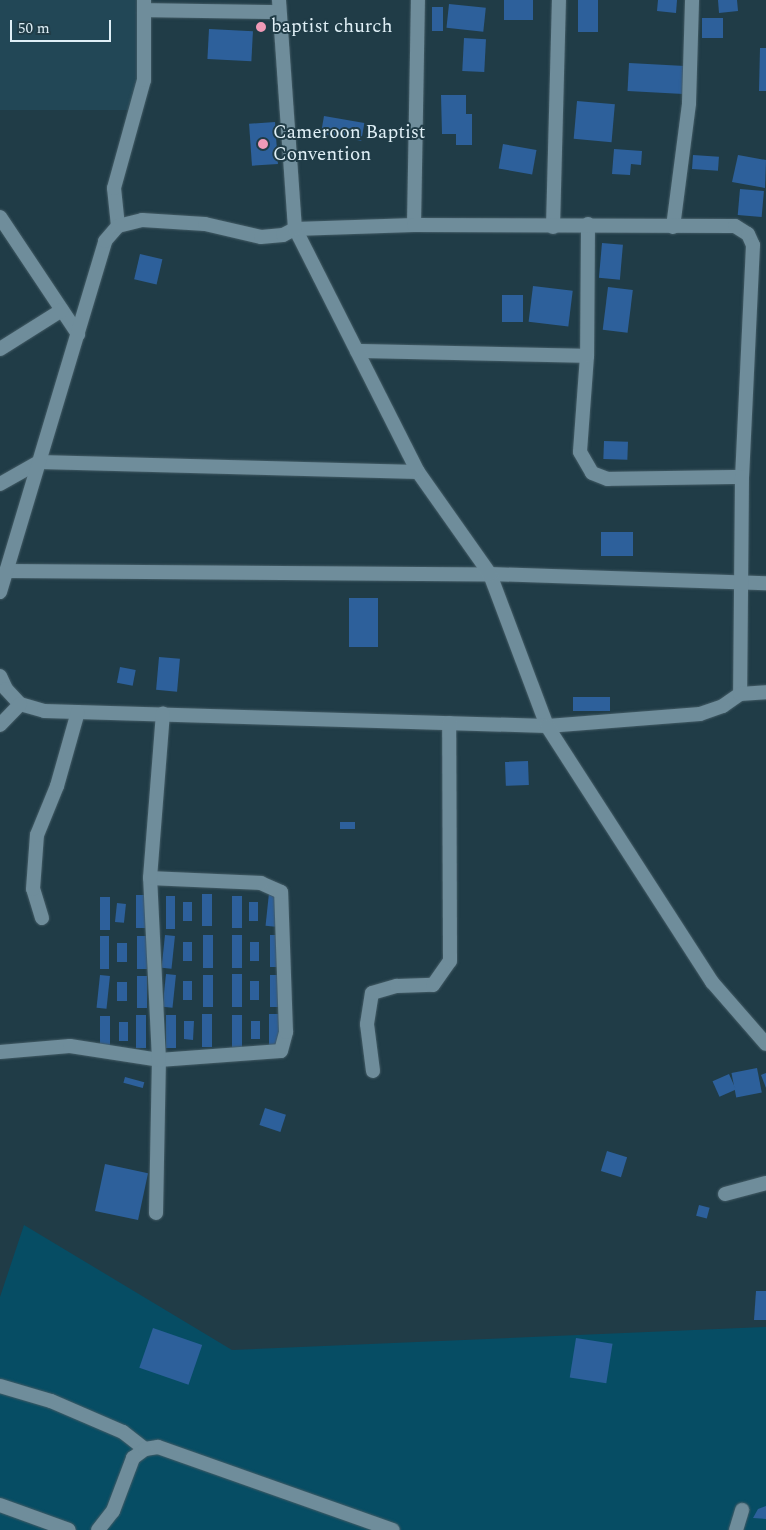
<!DOCTYPE html>
<style>
body{margin:0}
#map{position:relative;width:766px;height:1530px;overflow:hidden;background:#203c47;font-family:Spectral,serif}
div>[style]{position:absolute}
[style*='--x']{left:calc(var(--x)*1px);top:calc(var(--y)*1px);width:calc(var(--w)*1px);rotate:calc(var(--a)*1deg)}
.built>*{inset:0;background:#224756;transform-origin:0 0}
.green>*{inset:0;background:#064d64}
.building>*{inset:0;background:#2d609b;transform-origin:0 0}
.roads{filter:drop-shadow(0 0 1px #435b65) drop-shadow(0 0 1px #435b65)}
.minor>*{height:14px;margin:-7px;padding:0 7px;transform-origin:7px;border-radius:7px;background:#6f8d9b}
.dots>*{width:14px;height:14px;translate:-50% -50%;box-sizing:border-box;border:2px solid #203c47;border-radius:50%}
span{translate:-50% -50%;white-space:nowrap;text-align:center;line-height:1.15;-webkit-text-stroke:4px #203c47;paint-order:stroke}
.poi-label{font-size:19px;color:#dfeff6}
.left{translate:0 -50%;text-align:left}
.scale{position:absolute;left:10px;top:20px;width:101px;height:22px;box-sizing:border-box;border:2px solid #dfeff6;border-top:0;padding-left:6px;font-size:15px;line-height:18px;white-space:nowrap;color:#dfeff6;-webkit-text-stroke:4px #203c47;paint-order:stroke}
</style>
<div id="map">
<div class="built">
<div style="left:0;top:0;width:137px;height:110px"></div>
</div>
<div class="green">
<div style="clip-path:polygon(24px 1225px,232px 1350px,766px 1327px,766px 1530px,0 1530px,0 1297px)"></div>
</div>
<div class="building">
<div style="left:504px;top:0;width:29px;height:20px"></div>
<div style="left:578px;top:0;width:20px;height:32px"></div>
<div style="clip-path:polygon(658px 0,677px 0,676px 13px,657px 11px)"></div>
<div style="clip-path:polygon(718px 0,737px 0,738px 11px,719px 13px)"></div>
<div style="left:449px;top:4px;width:37px;height:24px;rotate:6deg"></div>
<div style="left:432px;top:7px;width:11px;height:24px"></div>
<div style="left:702px;top:18px;width:21px;height:20px"></div>
<div style="left:209px;top:29px;width:44px;height:30px;rotate:3deg"></div>
<div style="left:464px;top:38px;width:22px;height:33px;rotate:3deg"></div>
<div style="clip-path:polygon(760px 48px,766px 48px,766px 91px,759px 91px)"></div>
<div style="left:629px;top:63px;width:56px;height:28px;rotate:3deg"></div>
<div style="clip-path:polygon(441px 95px,466px 95px,466px 114px,472px 114px,472px 145px,456px 145px,456px 134px,442px 134px)"></div>
<div style="left:577px;top:101px;width:38px;height:38px;rotate:5deg"></div>
<div style="left:324px;top:116px;width:41px;height:18px;rotate:10deg"></div>
<div style="left:275px;top:122px;width:42px;height:26px;rotate:86deg"></div>
<div style="left:503px;top:144px;width:34px;height:25px;rotate:10deg"></div>
<div style="clip-path:polygon(614px 149px,642px 151px,641px 165px,631px 164px,630px 175px,612px 174px)"></div>
<div style="left:693px;top:155px;width:26px;height:14px;rotate:4deg"></div>
<div style="clip-path:polygon(738px 155px,766px 160px,765px 188px,732px 182px)"></div>
<div style="left:740px;top:189px;width:24px;height:26px;rotate:5deg"></div>
<div style="left:602px;top:243px;width:21px;height:35px;rotate:5deg"></div>
<div style="left:140px;top:254px;width:23px;height:26px;rotate:13deg"></div>
<div style="left:533px;top:286px;width:40px;height:36px;rotate:7deg"></div>
<div style="left:608px;top:287px;width:25px;height:43px;rotate:7deg"></div>
<div style="left:502px;top:295px;width:21px;height:27px"></div>
<div style="left:604px;top:441px;width:24px;height:18px;rotate:2deg"></div>
<div style="left:601px;top:532px;width:32px;height:24px"></div>
<div style="left:349px;top:598px;width:29px;height:49px"></div>
<div style="left:159px;top:657px;width:21px;height:33px;rotate:5deg"></div>
<div style="left:120px;top:667px;width:16px;height:16px;rotate:11deg"></div>
<div style="left:573px;top:697px;width:37px;height:14px"></div>
<div style="left:528px;top:761px;width:24px;height:23px;rotate:88deg"></div>
<div style="left:340px;top:822px;width:15px;height:7px"></div>
<div style="left:269px;top:893px;width:10px;height:33px;rotate:6deg"></div>
<div style="left:202px;top:894px;width:10px;height:32px"></div>
<div style="left:136px;top:895px;width:10px;height:33px"></div>
<div style="left:166px;top:896px;width:9px;height:33px"></div>
<div style="left:232px;top:896px;width:10px;height:32px"></div>
<div style="left:100px;top:897px;width:10px;height:33px"></div>
<div style="left:183px;top:902px;width:9px;height:19px"></div>
<div style="left:249px;top:902px;width:9px;height:19px"></div>
<div style="left:117px;top:903px;width:9px;height:19px;rotate:6deg"></div>
<div style="left:165px;top:935px;width:10px;height:33px;rotate:6deg"></div>
<div style="left:203px;top:935px;width:10px;height:33px"></div>
<div style="left:232px;top:935px;width:10px;height:33px"></div>
<div style="left:270px;top:935px;width:9px;height:32px"></div>
<div style="left:100px;top:936px;width:9px;height:33px"></div>
<div style="left:137px;top:936px;width:10px;height:33px"></div>
<div style="left:183px;top:942px;width:9px;height:19px"></div>
<div style="left:250px;top:942px;width:9px;height:19px"></div>
<div style="left:117px;top:943px;width:10px;height:19px"></div>
<div style="left:166px;top:974px;width:10px;height:33px;rotate:6deg"></div>
<div style="left:232px;top:974px;width:10px;height:33px"></div>
<div style="left:100px;top:975px;width:10px;height:33px;rotate:6deg"></div>
<div style="left:203px;top:975px;width:10px;height:32px"></div>
<div style="left:270px;top:975px;width:10px;height:32px"></div>
<div style="left:137px;top:976px;width:10px;height:32px"></div>
<div style="left:183px;top:981px;width:9px;height:19px"></div>
<div style="left:250px;top:981px;width:9px;height:19px"></div>
<div style="left:117px;top:982px;width:10px;height:19px"></div>
<div style="left:202px;top:1014px;width:10px;height:33px"></div>
<div style="left:269px;top:1014px;width:10px;height:33px"></div>
<div style="left:136px;top:1015px;width:10px;height:33px"></div>
<div style="left:166px;top:1015px;width:10px;height:33px"></div>
<div style="left:232px;top:1015px;width:10px;height:32px"></div>
<div style="left:100px;top:1016px;width:10px;height:33px"></div>
<div style="clip-path:polygon(184px 1021px,194px 1021px,193px 1040px,184px 1039px)"></div>
<div style="left:251px;top:1021px;width:9px;height:18px"></div>
<div style="left:119px;top:1022px;width:9px;height:19px"></div>
<div style="left:757px;top:1068px;width:25px;height:26px;rotate:79deg"></div>
<div style="clip-path:polygon(766px 1073px,766px 1088px,761px 1075px)"></div>
<div style="left:729px;top:1074px;width:17px;height:18px;rotate:66deg"></div>
<div style="left:125px;top:1077px;width:20px;height:6px;rotate:15deg"></div>
<div style="left:265px;top:1108px;width:22px;height:18px;rotate:18deg"></div>
<div style="left:607px;top:1151px;width:21px;height:21px;rotate:17deg"></div>
<div style="left:105px;top:1164px;width:44px;height:48px;rotate:12deg"></div>
<div style="left:699px;top:1205px;width:11px;height:11px;rotate:15deg"></div>
<div style="clip-path:polygon(756px 1291px,766px 1291px,766px 1320px,754px 1320px)"></div>
<div style="left:153px;top:1328px;width:52px;height:42px;rotate:19deg"></div>
<div style="left:576px;top:1338px;width:37px;height:40px;rotate:9deg"></div>
<div style="clip-path:polygon(766px 1506px,766px 1519px,753px 1518px,758px 1509px)"></div>
</div>
<div class="roads">
<div class="minor">
<div style="--x:144;--y:10;--w:134;--a:0.9"></div>
<div style="--x:0;--y:217;--w:141;--a:56.3"></div>
<div style="--x:588;--y:224;--w:132;--a:90.4"></div>
<div style="--x:587;--y:356;--w:96;--a:94.2"></div>
<div style="--x:580;--y:452;--w:24;--a:60"></div>
<div style="--x:592;--y:473;--w:17;--a:21"></div>
<div style="--x:608;--y:479;--w:134;--a:-0.9"></div>
<div style="--x:414;--y:225;--w:225;--a:-89"></div>
<div style="--x:118;--y:226;--w:38;--a:-96"></div>
<div style="--x:114;--y:188;--w:112;--a:-74.5"></div>
<div style="--x:144;--y:80;--w:80;--a:-90"></div>
<div style="--x:553;--y:227;--w:227;--a:-88.5"></div>
<div style="--x:673;--y:227;--w:125;--a:-82.6"></div>
<div style="--x:689;--y:103;--w:103;--a:-88.3"></div>
<div style="--x:0;--y:349;--w:73;--a:-32.2"></div>
<div style="--x:357;--y:351;--w:230;--a:1.2"></div>
<div style="--x:0;--y:484;--w:45;--a:-29.4"></div>
<div style="--x:39;--y:462;--w:379;--a:1.5"></div>
<div style="--x:6;--y:571;--w:484;--a:0.4"></div>
<div style="--x:490;--y:574;--w:276;--a:1.9"></div>
<div style="--x:0;--y:592;--w:366;--a:-73.3"></div>
<div style="--x:105;--y:241;--w:20;--a:-49"></div>
<div style="--x:118;--y:226;--w:25;--a:-14"></div>
<div style="--x:142;--y:220;--w:63;--a:3.6"></div>
<div style="--x:205;--y:224;--w:57;--a:13.1"></div>
<div style="--x:261;--y:237;--w:22;--a:-5"></div>
<div style="--x:283;--y:235;--w:13;--a:-27"></div>
<div style="--x:295;--y:229;--w:119;--a:-1.9"></div>
<div style="--x:414;--y:225;--w:321;--a:0.2"></div>
<div style="--x:735;--y:226;--w:15;--a:32"></div>
<div style="--x:748;--y:234;--w:12;--a:66"></div>
<div style="--x:753;--y:245;--w:232;--a:92.7"></div>
<div style="--x:742;--y:477;--w:217;--a:90.5"></div>
<div style="--x:740;--y:694;--w:21;--a:145"></div>
<div style="--x:723;--y:706;--w:24;--a:161"></div>
<div style="--x:700;--y:714;--w:153;--a:175.5"></div>
<div style="--x:547;--y:726;--w:162;--a:-110.6"></div>
<div style="--x:490;--y:574;--w:125;--a:-125.2"></div>
<div style="--x:418;--y:472;--w:272;--a:-116.8"></div>
<div style="--x:295;--y:229;--w:230;--a:-94"></div>
<div style="--x:0;--y:676;--w:14;--a:65"></div>
<div style="--x:6;--y:689;--w:21;--a:47"></div>
<div style="--x:20;--y:704;--w:25;--a:16"></div>
<div style="--x:44;--y:711;--w:503;--a:1.71"></div>
<div style="--x:547;--y:726;--w:305;--a:57.2"></div>
<div style="--x:712;--y:982;--w:82;--a:48.9"></div>
<div style="--x:740;--y:694;--w:26;--a:-4"></div>
<div style="--x:0;--y:725;--w:29;--a:-46"></div>
<div style="--x:42;--y:918;--w:30;--a:-107"></div>
<div style="--x:33;--y:889;--w:54;--a:-85.8"></div>
<div style="--x:37;--y:835;--w:53;--a:-67.8"></div>
<div style="--x:57;--y:786;--w:77;--a:-74.2"></div>
<div style="--x:0;--y:1052;--w:70;--a:-4.9"></div>
<div style="--x:70;--y:1046;--w:90;--a:8.9"></div>
<div style="--x:159;--y:1060;--w:122;--a:-4.2"></div>
<div style="--x:281;--y:1051;--w:20;--a:-75"></div>
<div style="--x:286;--y:1032;--w:140;--a:-92"></div>
<div style="--x:281;--y:892;--w:22;--a:-156"></div>
<div style="--x:261;--y:883;--w:111;--a:-177.4"></div>
<div style="--x:373;--y:1071;--w:47;--a:-97.3"></div>
<div style="--x:367;--y:1024;--w:31;--a:-81"></div>
<div style="--x:372;--y:993;--w:26;--a:-16"></div>
<div style="--x:397;--y:986;--w:36;--a:-2"></div>
<div style="--x:433;--y:985;--w:29;--a:-55"></div>
<div style="--x:450;--y:961;--w:238;--a:-90.2"></div>
<div style="--x:725;--y:1194;--w:42;--a:-15"></div>
<div style="--x:156;--y:1213;--w:153;--a:-88.9"></div>
<div style="--x:159;--y:1060;--w:182;--a:-92.8"></div>
<div style="--x:150;--y:878;--w:165;--a:-85.5"></div>
<div style="--x:0;--y:1386;--w:53;--a:16.4"></div>
<div style="--x:51;--y:1401;--w:78;--a:23.3"></div>
<div style="--x:123;--y:1432;--w:28;--a:38"></div>
<div style="--x:0;--y:1505;--w:73;--a:19.9"></div>
<div style="--x:98;--y:1530;--w:24;--a:-52"></div>
<div style="--x:113;--y:1511;--w:57;--a:-69.3"></div>
<div style="--x:133;--y:1458;--w:15;--a:-37"></div>
<div style="--x:145;--y:1449;--w:13;--a:-9"></div>
<div style="--x:158;--y:1447;--w:249;--a:19.5"></div>
<div style="--x:736;--y:1530;--w:21;--a:-73"></div>
</div>
</div>
<div class="dots">
<div style="left:261px;top:27px;background:#f09ab7"></div>
<div style="left:263px;top:144px;background:#f09ab7"></div>
</div>
<div class="poi-label">
<span class="left" style="left:271px;top:27px">baptist church</span>
<span class="left" style="left:273px;top:144px">Cameroon Baptist<br>Convention</span>
</div>
<div class="scale">50 m</div>
</div>
